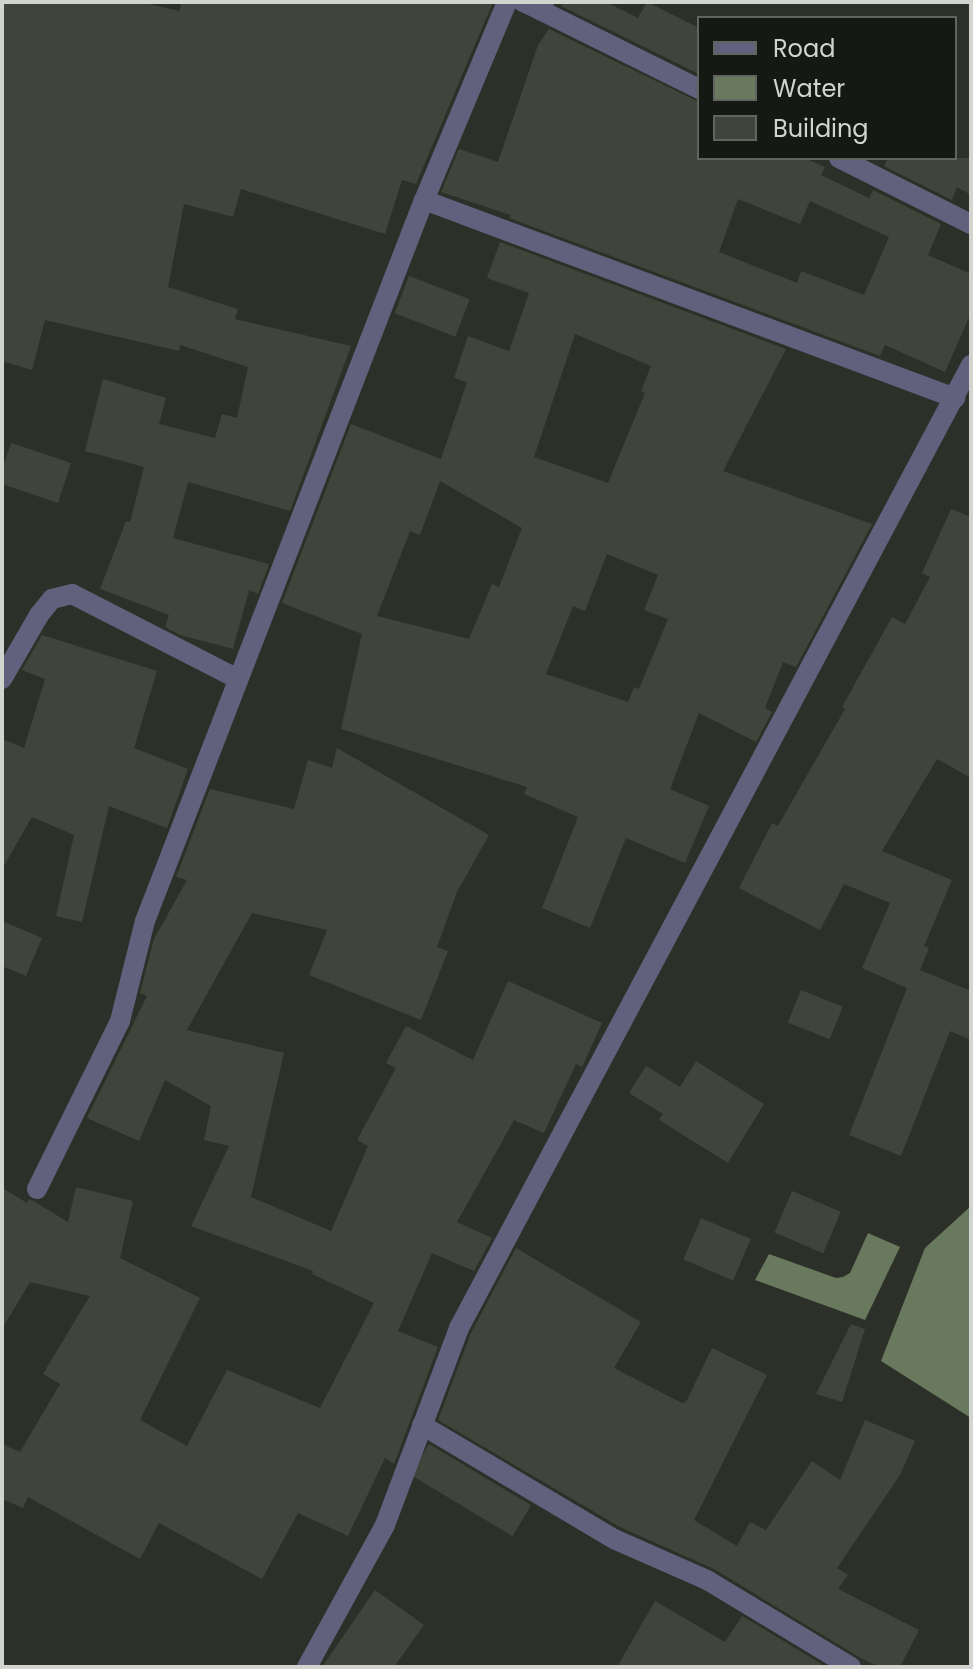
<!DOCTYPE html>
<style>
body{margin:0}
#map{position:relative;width:973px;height:1669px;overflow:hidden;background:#2c3028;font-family:Poppins,sans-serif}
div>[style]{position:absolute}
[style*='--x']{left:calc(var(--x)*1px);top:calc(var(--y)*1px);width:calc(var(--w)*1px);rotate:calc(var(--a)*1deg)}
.water>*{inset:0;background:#69795e}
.building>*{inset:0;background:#40453c;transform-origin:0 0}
.street>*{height:20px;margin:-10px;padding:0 10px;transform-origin:10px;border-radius:10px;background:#63607d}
span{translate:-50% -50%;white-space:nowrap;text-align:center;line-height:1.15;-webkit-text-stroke:7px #161814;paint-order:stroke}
.frame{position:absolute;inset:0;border:4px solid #d2d5cf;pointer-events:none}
.legend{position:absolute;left:697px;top:16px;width:260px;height:144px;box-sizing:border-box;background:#161814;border:2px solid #61645f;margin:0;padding:10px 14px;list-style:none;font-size:24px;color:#d2d5cf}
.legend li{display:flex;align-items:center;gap:16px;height:40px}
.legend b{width:40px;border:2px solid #61645f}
</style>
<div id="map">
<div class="water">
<div style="clip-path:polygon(971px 1206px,971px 1418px,881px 1361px,925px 1248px)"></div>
<div style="clip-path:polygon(868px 1233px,900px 1247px,865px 1320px,755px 1280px,769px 1254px,836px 1278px,843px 1277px,850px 1273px)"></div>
</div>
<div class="building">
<div style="clip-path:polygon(2px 2px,141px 2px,179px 11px,182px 2px,493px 2px,416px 184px,402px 180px,385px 234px,241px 189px,233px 217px,184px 204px,168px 287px,238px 309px,235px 319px,351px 346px,290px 511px,188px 482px,173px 538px,269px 564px,258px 594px,249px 590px,233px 649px,180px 635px,165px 627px,169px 615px,100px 589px,126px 521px,130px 522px,144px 467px,85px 451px,103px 379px,166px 398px,159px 424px,215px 438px,222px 414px,237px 418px,248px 367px,180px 345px,179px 351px,45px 320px,32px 370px,2px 361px)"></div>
<div style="clip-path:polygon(563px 2px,606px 2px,638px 18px,647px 2px,699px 28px,699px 74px,561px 6px)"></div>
<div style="clip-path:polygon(evenodd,549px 29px,699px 102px,699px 158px,804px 158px,825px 167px,821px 175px,869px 198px,873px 190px,941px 224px,928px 255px,971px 274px,971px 313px,945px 372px,885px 345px,880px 356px,509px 218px,511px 215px,441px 192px,459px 149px,498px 162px,538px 45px,549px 29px,738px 199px,800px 224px,810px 201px,889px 237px,864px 295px,801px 271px,797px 283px,719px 252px,738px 199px)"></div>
<div style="clip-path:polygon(888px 158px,971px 158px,971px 195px,957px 187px,952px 200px,884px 166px)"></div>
<div style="clip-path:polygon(evenodd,500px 242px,786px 349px,723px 471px,872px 524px,796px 667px,783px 662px,765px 708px,772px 712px,756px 742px,699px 713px,670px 789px,709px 806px,685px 863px,626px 838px,590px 928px,542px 908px,578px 817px,524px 794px,527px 787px,341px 729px,362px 634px,282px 603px,351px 424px,441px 459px,467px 382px,454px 378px,468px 336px,509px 351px,529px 293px,487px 278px,500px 242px,575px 334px,651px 366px,641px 391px,645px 393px,608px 483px,534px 457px,575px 334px,500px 242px,440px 481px,522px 528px,499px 587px,492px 584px,469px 639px,377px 616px,410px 531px,420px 535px,440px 481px,500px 242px,607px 554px,658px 575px,644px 610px,668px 619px,639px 689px,634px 687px,628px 702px,546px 674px,573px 606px,585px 611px,607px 554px)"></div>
<div style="left:409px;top:276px;width:65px;height:40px;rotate:21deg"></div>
<div style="clip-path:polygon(11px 443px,71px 463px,58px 503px,2px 484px,2px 470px)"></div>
<div style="clip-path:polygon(951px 509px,971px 517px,971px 778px,937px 759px,882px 851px,952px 880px,924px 946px,929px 948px,920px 970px,971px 991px,971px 1040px,950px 1031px,901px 1156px,849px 1135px,907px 988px,862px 968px,890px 903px,844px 884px,820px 930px,739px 888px,772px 823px,778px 826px,845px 709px,842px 707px,892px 617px,905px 624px,930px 577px,922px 573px)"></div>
<div style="clip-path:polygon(42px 635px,157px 671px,134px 748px,188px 769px,167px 828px,109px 806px,82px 922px,56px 916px,74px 835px,32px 817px,2px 869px,2px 739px,24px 748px,45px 679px,22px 670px)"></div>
<div style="clip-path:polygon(337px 748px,489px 835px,457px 892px,437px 947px,448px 951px,421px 1020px,309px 975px,327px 930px,252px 913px,187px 1030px,284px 1053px,251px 1197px,331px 1231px,368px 1146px,357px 1140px,396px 1068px,386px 1063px,406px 1026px,473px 1060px,508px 981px,602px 1023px,582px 1067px,576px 1064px,544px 1133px,514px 1120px,457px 1222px,492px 1238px,474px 1271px,432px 1253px,398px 1331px,438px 1347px,394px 1464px,385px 1458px,348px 1536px,298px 1513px,262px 1579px,159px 1523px,140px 1559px,28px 1497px,23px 1508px,2px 1499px,2px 1444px,20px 1452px,60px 1384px,43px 1374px,90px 1296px,30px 1282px,2px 1329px,2px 1188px,27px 1203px,29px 1199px,35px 1202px,68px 1222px,76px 1187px,133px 1201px,120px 1258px,200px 1298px,140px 1420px,187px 1446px,227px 1370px,320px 1408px,374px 1303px,312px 1274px,313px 1271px,191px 1226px,229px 1146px,204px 1140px,211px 1106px,165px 1080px,139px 1141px,87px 1118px,147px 996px,140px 993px,154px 939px,187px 880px,176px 877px,210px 789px,294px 809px,308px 760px,332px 768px)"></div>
<div style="clip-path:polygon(2px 921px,42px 938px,26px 976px,2px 966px)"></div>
<div style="left:801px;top:990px;width:45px;height:35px;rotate:22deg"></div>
<div style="clip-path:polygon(696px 1061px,764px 1104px,728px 1163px,659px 1120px,663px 1114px,629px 1093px,646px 1066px,680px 1087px)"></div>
<div style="left:792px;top:1191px;width:53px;height:45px;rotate:23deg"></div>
<div style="left:701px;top:1218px;width:54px;height:45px;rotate:23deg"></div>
<div style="clip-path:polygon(516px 1248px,641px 1322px,614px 1368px,682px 1403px,686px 1402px,712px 1348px,767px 1375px,694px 1520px,737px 1546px,750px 1522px,766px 1530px,812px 1461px,840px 1480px,865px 1420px,915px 1441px,900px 1475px,837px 1568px,848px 1575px,838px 1589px,919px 1630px,900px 1667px,879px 1667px,859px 1657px,714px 1569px,620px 1527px,438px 1420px,471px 1333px)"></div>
<div style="clip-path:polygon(851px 1324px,865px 1329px,842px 1402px,816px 1394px)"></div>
<div style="left:429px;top:1444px;width:119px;height:36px;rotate:31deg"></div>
<div style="clip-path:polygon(375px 1590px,424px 1625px,394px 1667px,322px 1667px)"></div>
<div style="clip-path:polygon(655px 1601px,725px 1642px,742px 1616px,823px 1665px,617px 1667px)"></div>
</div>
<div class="street">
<div style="--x:507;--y:2;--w:215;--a:112.7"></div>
<div style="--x:424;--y:200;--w:567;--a:20.45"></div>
<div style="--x:523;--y:2;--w:19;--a:25"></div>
<div style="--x:540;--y:10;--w:9;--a:-63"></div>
<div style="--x:540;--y:10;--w:178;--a:26.4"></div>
<div style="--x:839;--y:158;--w:148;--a:26.6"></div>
<div style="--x:2;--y:679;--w:74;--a:-60"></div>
<div style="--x:39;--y:615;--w:21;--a:-51"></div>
<div style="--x:52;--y:599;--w:21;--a:-14"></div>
<div style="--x:72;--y:594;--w:184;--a:27.1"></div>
<div style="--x:37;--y:1189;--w:187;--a:-63.7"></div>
<div style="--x:120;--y:1021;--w:103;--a:-76"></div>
<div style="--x:145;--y:921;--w:773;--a:-68.85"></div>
<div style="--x:422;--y:1425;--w:223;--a:30.7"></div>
<div style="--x:614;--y:1539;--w:102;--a:23.8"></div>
<div style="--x:707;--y:1580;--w:168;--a:31.1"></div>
<div style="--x:307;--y:1667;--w:162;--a:-61.2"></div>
<div style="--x:385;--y:1525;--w:210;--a:-69.4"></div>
<div style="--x:459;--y:1328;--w:1091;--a:-62"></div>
</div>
<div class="frame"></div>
<ul class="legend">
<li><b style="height:10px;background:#63607d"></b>Road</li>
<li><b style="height:22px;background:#69795e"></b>Water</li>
<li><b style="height:22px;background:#40453c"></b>Building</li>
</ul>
</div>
